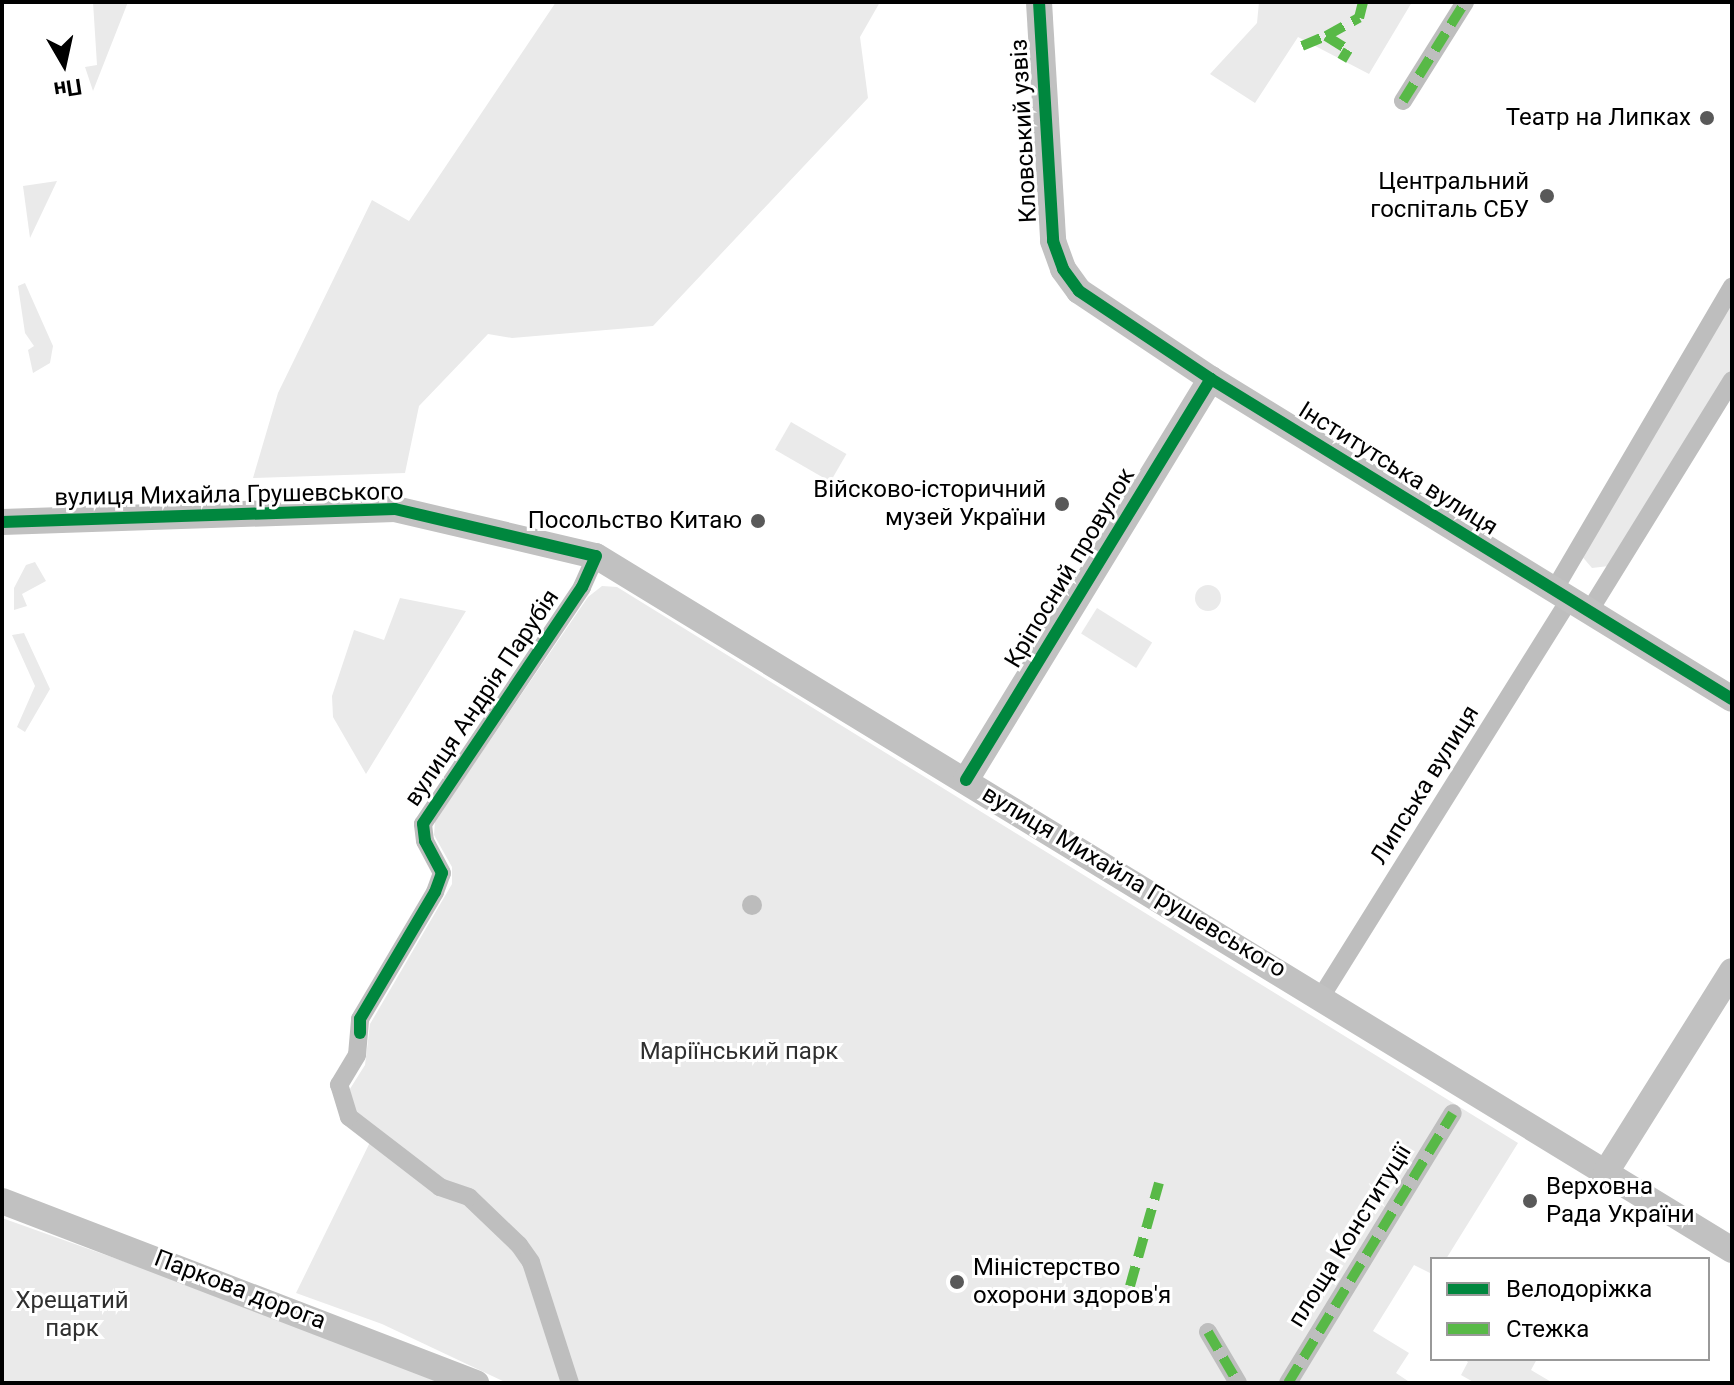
<!DOCTYPE html>
<meta charset="utf-8">
<style>
body{margin:0}
#map{position:relative;width:1734px;height:1385px;overflow:hidden;background:#fff;font-family:Roboto,sans-serif}
div>[style]{position:absolute}
[style*='--x']{left:calc(var(--x)*1px);top:calc(var(--y)*1px);width:calc(var(--w)*1px);rotate:calc(var(--a)*1deg)}
.green>*{inset:0;background:#eaeaea;transform-origin:0 0}
.round{border-radius:50%}
.water>*{inset:0;background:#bcbcbc}
.street>*{height:18px;margin:-9px;padding:0 9px;transform-origin:9px;border-radius:9px;background:#bebebe}
.secondary>*{height:26px;margin:-13px;padding:0 13px;transform-origin:13px;border-radius:13px;background:#c1c1c1}
.quiet>*{height:10px;margin-top:-5px;transform-origin:0;background:repeating-linear-gradient(90deg,#58b947 0 20px,transparent 0 30px)}
.cycleway>*{height:12px;margin:-6px;padding:0 6px;transform-origin:6px;border-radius:6px;background:#00873e}
.dots>*{width:22px;height:22px;translate:-50% -50%;box-sizing:border-box;border:4px solid #fff;border-radius:50%}
span{translate:-50% -50%;white-space:nowrap;text-align:center;line-height:1.15;-webkit-text-stroke:6px #fff;paint-order:stroke}
.poi-label{font-size:24px;color:#000}
.right{translate:-100% -50%;text-align:right}
.left{translate:0 -50%;text-align:left}
.street-label{font-size:24px;color:#000}
.park-label{font-size:24px;color:#2f2f2f}
.frame{position:absolute;inset:0;border:4px solid #000;pointer-events:none}
.legend{position:absolute;left:1430px;top:1257px;width:280px;height:104px;box-sizing:border-box;background:#fff;border:2px solid #999;margin:0;padding:10px 14px;list-style:none;font-size:24px;color:#000}
.legend li{display:flex;align-items:center;gap:16px;height:40px}
.legend b{width:40px;border:2px solid #999}
.north{position:absolute;left:24px;top:24px;width:80px;height:80px;-webkit-text-stroke:6px #fff;paint-order:stroke;rotate:171deg;font-size:22px;font-weight:700;line-height:32px;text-align:center;color:#000}
.north::after{content:'';display:block;margin:auto;width:28px;height:36px;background:#000;clip-path:polygon(50% 0,100% 100%,50% 72%,0 100%)}
</style>
<div id="map">
<div class="green">
<div style="clip-path:polygon(93px 2px,128px 2px,93px 91px,85px 67px,97px 65px)"></div>
<div style="clip-path:polygon(556px 2px,880px 2px,860px 37px,868px 98px,653px 326px,512px 338px,488px 334px,419px 406px,405px 473px,253px 478px,278px 393px,372px 200px,409px 221px)"></div>
<div style="clip-path:polygon(1259px 2px,1412px 2px,1369px 74px,1298px 37px,1255px 103px,1210px 74px,1257px 23px)"></div>
<div style="clip-path:polygon(57px 181px,30px 238px,23px 186px)"></div>
<div style="clip-path:polygon(25px 283px,53px 346px,50px 363px,33px 373px,28px 350px,34px 346px,25px 333px,18px 286px)"></div>
<div style="clip-path:polygon(1732px 286px,1732px 380px,1609px 566px,1592px 568px,1580px 554px)"></div>
<div style="left:791px;top:422px;width:64px;height:32px;rotate:30deg"></div>
<div style="clip-path:polygon(35px 562px,46px 581px,22px 594px,27px 606px,14px 610px,14px 588px,26px 565px)"></div>
<div class="round" style="left:1195px;top:585px;width:26px;height:26px"></div>
<div style="clip-path:polygon(602px 586px,617px 587px,1518px 1143px,1446px 1259px,1432px 1259px,1432px 1274px,1414px 1265px,1373px 1331px,1409px 1353px,1396px 1373px,1411px 1383px,507px 1383px,382px 1324px,296px 1293px,376px 1130px,351px 1107px,348px 1092px,365px 1065px,370px 1024px,452px 884px,452px 867px,434px 835px,435px 821px,588px 597px)"></div>
<div style="clip-path:polygon(400px 598px,466px 611px,366px 774px,333px 717px,332px 696px,354px 630px,384px 640px)"></div>
<div style="left:1097px;top:608px;width:65px;height:30px;rotate:32deg"></div>
<div style="clip-path:polygon(24px 633px,50px 689px,25px 732px,17px 727px,35px 686px,12px 635px)"></div>
<div style="clip-path:polygon(2px 1218px,400px 1360px,451px 1383px,2px 1383px)"></div>
<div style="clip-path:polygon(1464px 1359px,1537px 1359px,1531px 1370px,1553px 1383px,1475px 1383px,1461px 1375px,1468px 1362px)"></div>
</div>
<div class="water">
<div class="round" style="left:742px;top:895px;width:20px;height:20px"></div>
</div>
<div class="street">
<div style="--x:1403;--y:101;--w:117;--a:-57.9"></div>
<div style="--x:1554;--y:590;--w:352;--a:-59.6"></div>
<div style="--x:1590;--y:610;--w:270;--a:-58.3"></div>
<div style="--x:1321;--y:997;--w:470;--a:-58"></div>
<div style="--x:1208;--y:1332;--w:59;--a:59.5"></div>
<div style="--x:570;--y:1383;--w:127;--a:-107.9"></div>
<div style="--x:531;--y:1262;--w:21;--a:-125"></div>
<div style="--x:519;--y:1245;--w:69;--a:-136.2"></div>
<div style="--x:469;--y:1197;--w:31;--a:-161"></div>
<div style="--x:440;--y:1187;--w:115;--a:-142.4"></div>
<div style="--x:349;--y:1117;--w:34;--a:-107"></div>
<div style="--x:339;--y:1085;--w:35;--a:-59"></div>
<div style="--x:357;--y:1055;--w:36;--a:-85"></div>
<div style="--x:360;--y:1019;--w:147;--a:-59.4"></div>
<div style="--x:435;--y:892;--w:20;--a:-70"></div>
<div style="--x:442;--y:873;--w:36;--a:-118"></div>
<div style="--x:425;--y:841;--w:17;--a:-97"></div>
<div style="--x:423;--y:824;--w:285;--a:-56.1"></div>
<div style="--x:582;--y:587;--w:34;--a:-66"></div>
<div style="--x:1288;--y:1383;--w:316;--a:-58.6"></div>
</div>
<div class="secondary">
<div style="--x:1039;--y:2;--w:239;--a:86.6"></div>
<div style="--x:1053;--y:241;--w:30;--a:70"></div>
<div style="--x:1063;--y:269;--w:27;--a:54"></div>
<div style="--x:1079;--y:291;--w:159;--a:33.7"></div>
<div style="--x:1211;--y:379;--w:611;--a:31.56"></div>
<div style="--x:2;--y:522;--w:393;--a:-1.9"></div>
<div style="--x:395;--y:509;--w:206;--a:13.2"></div>
<div style="--x:596;--y:556;--w:1331;--a:31.42"></div>
<div style="--x:966;--y:780;--w:470;--a:-58.6"></div>
<div style="--x:1606;--y:1172;--w:237;--a:-57.9"></div>
<div style="--x:2;--y:1201;--w:508;--a:21.01"></div>
</div>
<div class="quiet">
<div style="--x:1326;--y:36;--w:38;--a:-29"></div>
<div style="--x:1359;--y:18;--w:16;--a:-76"></div>
<div style="--x:1302;--y:46;--w:26;--a:-23"></div>
<div style="--x:1326;--y:36;--w:26;--a:32"></div>
<div style="--x:1348;--y:50;--w:12;--a:121"></div>
<div style="--x:1403;--y:101;--w:117;--a:-57.9"></div>
<div style="--x:1130;--y:1286;--w:107;--a:-74.3"></div>
<div style="--x:1208;--y:1332;--w:59;--a:59.5"></div>
<div style="--x:1288;--y:1383;--w:316;--a:-58.6"></div>
</div>
<div class="cycleway">
<div style="--x:1039;--y:2;--w:239;--a:86.6"></div>
<div style="--x:1053;--y:241;--w:30;--a:70"></div>
<div style="--x:1063;--y:269;--w:27;--a:54"></div>
<div style="--x:1079;--y:291;--w:159;--a:33.7"></div>
<div style="--x:1211;--y:379;--w:611;--a:31.56"></div>
<div style="--x:2;--y:522;--w:393;--a:-1.9"></div>
<div style="--x:395;--y:509;--w:206;--a:13.2"></div>
<div style="--x:596;--y:556;--w:34;--a:114"></div>
<div style="--x:582;--y:587;--w:285;--a:123.9"></div>
<div style="--x:423;--y:824;--w:17;--a:83"></div>
<div style="--x:425;--y:841;--w:36;--a:62"></div>
<div style="--x:442;--y:873;--w:20;--a:110"></div>
<div style="--x:435;--y:892;--w:147;--a:120.6"></div>
<div style="--x:360;--y:1019;--w:14;--a:90"></div>
<div style="--x:966;--y:780;--w:470;--a:-58.6"></div>
</div>
<div class="dots">
<div style="left:1707px;top:118px;background:#595959"></div>
<div style="left:1547px;top:196px;background:#595959"></div>
<div style="left:1062px;top:504px;background:#595959"></div>
<div style="left:758px;top:521px;background:#595959"></div>
<div style="left:1530px;top:1201px;background:#595959"></div>
<div style="left:957px;top:1282px;background:#595959"></div>
</div>
<div class="poi-label">
<span class="right" style="left:1691px;top:118px">Театр на Липках</span>
<span class="right" style="left:1529px;top:196px">Центральний<br>госпіталь СБУ</span>
<span class="right" style="left:1046px;top:504px">Війсково-історичний<br>музей України</span>
<span class="right" style="left:742px;top:521px">Посольство Китаю</span>
<span class="left" style="left:1546px;top:1201px">Верховна<br>Рада України</span>
<span class="left" style="left:973px;top:1282px">Міністерство<br>охорони здоров'я</span>
</div>
<div class="street-label">
<span style="left:1024px;top:131px;rotate:-93deg">Кловський узвіз</span>
<span style="left:1398px;top:469px;rotate:32deg">Інститутська вулиця</span>
<span style="left:229px;top:495px;rotate:-1deg">вулиця Михайла Грушевського</span>
<span style="left:1070px;top:568px;rotate:-59deg">Кріпосний провулок</span>
<span style="left:482px;top:698px;rotate:-56deg">вулиця Андрія Парубія</span>
<span style="left:1425px;top:785px;rotate:-58deg">Липська вулиця</span>
<span style="left:1134px;top:882px;rotate:31deg">вулиця Михайла Грушевського</span>
<span style="left:1350px;top:1236px;rotate:-58deg">площа Конституції</span>
<span style="left:240px;top:1290px;rotate:21deg">Паркова дорога</span>
</div>
<div class="park-label">
<span style="left:739px;top:1052px">Маріїнський парк</span>
<span style="left:72px;top:1315px">Хрещатий<br>парк</span>
</div>
<div class="frame"></div>
<ul class="legend">
<li><b style="height:10px;background:#00873e"></b>Велодоріжка</li>
<li><b style="height:10px;background:#58b947"></b>Стежка</li>
</ul>
<div class="north">Пн</div>
</div>
